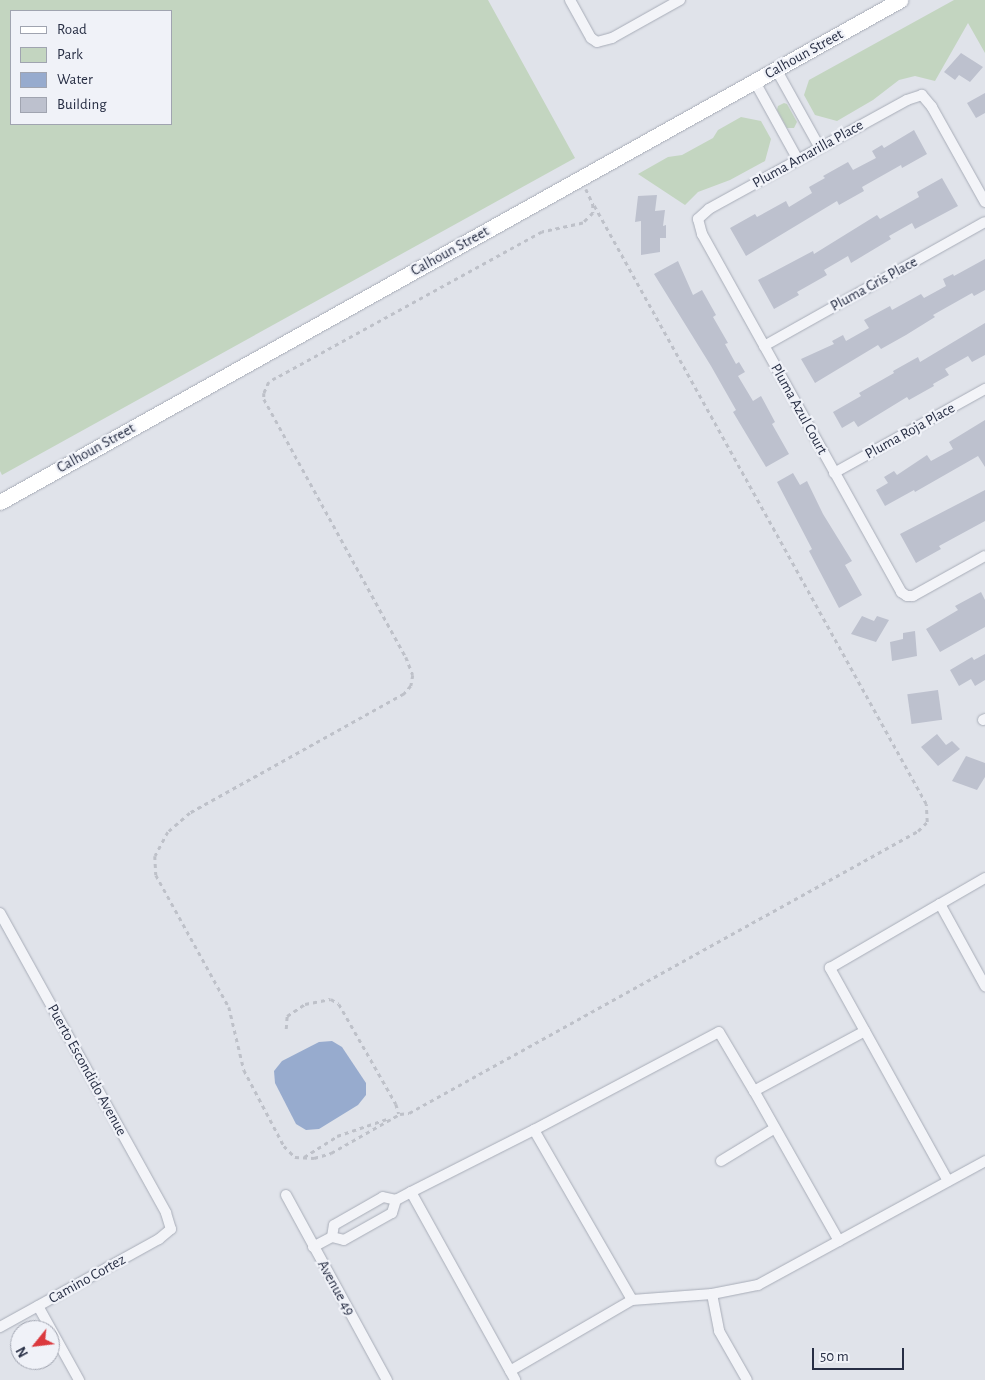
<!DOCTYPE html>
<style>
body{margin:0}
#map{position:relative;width:985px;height:1380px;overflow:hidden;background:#e0e3ea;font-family:"Alegreya Sans",sans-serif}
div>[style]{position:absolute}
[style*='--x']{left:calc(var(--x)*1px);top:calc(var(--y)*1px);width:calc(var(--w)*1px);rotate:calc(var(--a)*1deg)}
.green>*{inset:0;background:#c3d5c0}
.water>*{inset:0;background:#97abce}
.building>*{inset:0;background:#bdc1ce;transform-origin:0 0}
.path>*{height:2.5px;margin-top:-1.25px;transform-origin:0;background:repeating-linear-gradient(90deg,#bec1c9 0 4px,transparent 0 8px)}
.roads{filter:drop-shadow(0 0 1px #a8adb8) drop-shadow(0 0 1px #a8adb8)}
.street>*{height:10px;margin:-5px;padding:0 5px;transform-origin:5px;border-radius:5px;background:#f3f4f8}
.secondary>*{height:15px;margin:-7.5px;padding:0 7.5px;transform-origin:7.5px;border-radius:7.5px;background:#fff}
span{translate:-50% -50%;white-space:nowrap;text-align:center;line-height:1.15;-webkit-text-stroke:4.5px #f0f2f8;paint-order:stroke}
.street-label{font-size:15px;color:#272e44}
.legend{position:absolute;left:10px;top:10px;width:162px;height:115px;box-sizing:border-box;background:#f0f2f8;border:1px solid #a0a4b0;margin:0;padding:6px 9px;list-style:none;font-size:15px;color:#272e44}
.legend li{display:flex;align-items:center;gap:10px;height:25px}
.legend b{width:25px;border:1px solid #a0a4b0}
.north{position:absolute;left:10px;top:1320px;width:50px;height:50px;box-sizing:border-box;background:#f0f2f8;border:1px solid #a0a4b0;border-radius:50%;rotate:241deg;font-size:14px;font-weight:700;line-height:20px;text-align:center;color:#272e44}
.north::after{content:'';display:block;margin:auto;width:18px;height:22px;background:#db393e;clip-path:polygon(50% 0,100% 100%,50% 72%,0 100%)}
.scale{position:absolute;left:812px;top:1348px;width:92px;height:22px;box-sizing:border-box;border:2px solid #272e44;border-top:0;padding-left:6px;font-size:15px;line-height:18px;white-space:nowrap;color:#272e44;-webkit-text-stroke:4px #f0f2f8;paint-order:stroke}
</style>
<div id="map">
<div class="green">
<div style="clip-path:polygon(evenodd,0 0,488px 0,575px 158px,2px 475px,0 471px,0 0,11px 11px,171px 11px,171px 124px,11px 124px,11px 11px)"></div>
<div style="clip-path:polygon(954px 0,985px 0,985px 53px,968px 23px,935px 81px,915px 76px,899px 80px,873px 100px,837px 121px,815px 115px,804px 95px,809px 80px)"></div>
<div style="clip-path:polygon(784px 103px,787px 104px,797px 122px,794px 128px,787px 128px,777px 110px,778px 106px)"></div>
<div style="clip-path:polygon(741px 117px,761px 121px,771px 139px,765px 161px,730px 180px,698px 192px,685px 205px,638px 174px,668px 157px,682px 155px,713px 138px,718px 130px)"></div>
</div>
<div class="water">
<div style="clip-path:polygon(332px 1041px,342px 1047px,366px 1083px,366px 1095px,358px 1105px,319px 1129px,306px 1130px,296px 1124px,275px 1083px,274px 1071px,282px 1061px,319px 1042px)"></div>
</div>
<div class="building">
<div style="clip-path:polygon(961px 53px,983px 67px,970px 82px,959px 75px,955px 80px,944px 72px)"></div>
<div style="clip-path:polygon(985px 93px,985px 113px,976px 118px,967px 103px)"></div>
<div style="clip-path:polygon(914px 130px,927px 154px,902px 168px,901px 165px,862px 187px,864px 191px,839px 205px,837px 201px,746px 256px,730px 228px,755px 214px,757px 217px,786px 201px,789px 207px,812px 193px,809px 187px,825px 178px,823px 176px,848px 162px,853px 170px,876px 158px,872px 151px,882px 145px,884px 148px)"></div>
<div style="clip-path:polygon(942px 178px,958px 206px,915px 229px,912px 223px,889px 236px,891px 239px,851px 263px,848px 256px,824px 270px,827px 275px,797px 292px,799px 295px,774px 309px,758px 280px,813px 251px,814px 254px,877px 215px,880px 219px,919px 197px,917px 192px)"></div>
<div style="clip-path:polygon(657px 195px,655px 211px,665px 210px,663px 226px,666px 225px,666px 238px,660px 238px,660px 252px,641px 255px,641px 221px,635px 222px,638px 196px)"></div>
<div style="clip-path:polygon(985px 259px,985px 290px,974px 296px,972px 293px,933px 315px,935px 317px,906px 335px,881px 349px,878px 345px,815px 383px,801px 359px,834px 344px,832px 341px,843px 335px,846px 341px,869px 328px,864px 320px,890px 306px,892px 310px,921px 294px,924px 298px,946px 286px,943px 279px,953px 274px,954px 276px)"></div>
<div style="clip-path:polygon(678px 261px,693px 295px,702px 290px,716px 315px,713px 317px,728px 343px,725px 344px,736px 364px,739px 362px,745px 372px,738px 376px,753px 401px,761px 396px,775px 422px,772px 424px,789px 454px,766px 467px,733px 412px,736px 410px,711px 366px,654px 274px)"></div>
<div style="clip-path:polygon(985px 323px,985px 355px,972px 362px,968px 356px,945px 369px,949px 375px,933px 384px,934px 386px,909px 400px,907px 397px,858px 427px,854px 421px,842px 428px,833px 412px,861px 396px,859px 393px,894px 373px,893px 371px,918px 357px,920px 362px)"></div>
<div style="clip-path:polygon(985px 420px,985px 467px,978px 456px,915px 492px,914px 490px,885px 506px,876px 490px,888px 483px,884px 477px,894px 471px,897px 475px,927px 455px,931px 461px,953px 449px,949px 442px)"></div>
<div style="clip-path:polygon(793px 473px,800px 485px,807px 481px,823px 514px,852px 561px,845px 565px,862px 595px,839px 608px,809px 551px,812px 549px,777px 482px)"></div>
<div style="clip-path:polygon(985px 490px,985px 521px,939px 546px,941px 549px,916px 563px,900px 534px)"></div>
<div style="clip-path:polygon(981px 592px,985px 600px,985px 627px,940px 652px,926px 629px,958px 610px,955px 606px)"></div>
<div style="clip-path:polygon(862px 616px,874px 621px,877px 616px,889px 620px,876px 642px,851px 634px)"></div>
<div style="clip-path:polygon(915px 631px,917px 656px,892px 661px,890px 642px,903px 639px,903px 633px)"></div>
<div style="clip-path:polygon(985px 654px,985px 680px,975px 686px,971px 679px,959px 686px,950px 670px,972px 657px,974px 660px)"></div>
<div style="left:938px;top:690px;width:30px;height:31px;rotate:82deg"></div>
<div style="clip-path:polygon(937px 734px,946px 745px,952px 741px,960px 749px,938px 766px,921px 747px)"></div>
<div style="clip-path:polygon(966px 756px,985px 763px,985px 777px,977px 790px,952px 781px)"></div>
</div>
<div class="path">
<div style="--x:586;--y:189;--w:17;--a:65"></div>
<div style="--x:593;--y:204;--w:9;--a:90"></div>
<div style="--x:593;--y:213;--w:14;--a:135"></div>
<div style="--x:583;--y:223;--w:42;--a:167.6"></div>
<div style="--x:542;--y:232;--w:303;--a:151.2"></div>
<div style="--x:276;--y:378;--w:8;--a:150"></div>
<div style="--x:269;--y:382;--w:12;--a:114"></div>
<div style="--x:264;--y:393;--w:6;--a:90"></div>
<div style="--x:264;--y:399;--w:294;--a:61.2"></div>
<div style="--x:406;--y:657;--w:19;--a:69"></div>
<div style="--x:413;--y:675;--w:11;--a:100"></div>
<div style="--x:411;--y:686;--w:11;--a:131"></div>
<div style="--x:404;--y:694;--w:245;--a:150.9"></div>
<div style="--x:190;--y:813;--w:29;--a:139"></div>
<div style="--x:168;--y:832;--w:27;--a:118"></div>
<div style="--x:155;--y:856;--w:19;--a:87"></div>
<div style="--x:156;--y:875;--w:151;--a:61.1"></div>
<div style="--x:229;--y:1007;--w:65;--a:76.6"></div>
<div style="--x:244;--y:1070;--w:86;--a:62.2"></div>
<div style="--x:284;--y:1146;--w:16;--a:45"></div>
<div style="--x:295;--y:1157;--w:19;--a:3"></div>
<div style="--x:314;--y:1158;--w:18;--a:-16"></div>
<div style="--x:331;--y:1153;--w:79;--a:-29.5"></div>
<div style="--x:400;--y:1114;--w:9;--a:-6"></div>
<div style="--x:409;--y:1113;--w:582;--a:-28.99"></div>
<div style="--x:918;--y:831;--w:13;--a:-45"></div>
<div style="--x:927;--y:822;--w:18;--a:-93"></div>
<div style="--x:926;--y:804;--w:686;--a:-119.03"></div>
<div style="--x:286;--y:1029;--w:13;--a:-86"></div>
<div style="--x:287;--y:1016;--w:22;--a:-34"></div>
<div style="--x:305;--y:1004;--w:26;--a:-11"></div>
<div style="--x:331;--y:999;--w:9;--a:32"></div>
<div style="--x:339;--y:1004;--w:115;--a:60.3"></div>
<div style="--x:396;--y:1104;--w:10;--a:73"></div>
<div style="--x:304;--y:1157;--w:39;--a:-32"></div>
<div style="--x:337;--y:1136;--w:56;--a:-18.8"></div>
</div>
<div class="roads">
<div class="street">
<div style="--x:570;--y:0;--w:43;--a:61.1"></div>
<div style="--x:591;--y:38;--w:7;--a:34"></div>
<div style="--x:597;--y:42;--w:16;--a:-15"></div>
<div style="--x:612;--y:38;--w:78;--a:-29.2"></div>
<div style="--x:776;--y:69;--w:90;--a:60.9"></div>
<div style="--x:755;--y:82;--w:89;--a:61.1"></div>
<div style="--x:985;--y:202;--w:109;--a:-119.2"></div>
<div style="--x:932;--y:107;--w:16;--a:-130"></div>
<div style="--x:922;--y:95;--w:16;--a:162"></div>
<div style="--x:907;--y:100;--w:226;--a:151.2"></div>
<div style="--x:709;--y:209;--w:15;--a:138"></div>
<div style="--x:698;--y:219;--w:16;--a:75"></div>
<div style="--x:702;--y:234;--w:410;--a:60.9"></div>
<div style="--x:901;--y:592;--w:7;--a:34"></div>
<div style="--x:907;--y:596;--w:6;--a:0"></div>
<div style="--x:913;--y:596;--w:82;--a:-29.1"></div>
<div style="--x:764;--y:346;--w:253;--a:-29.3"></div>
<div style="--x:834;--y:473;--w:173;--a:-29.1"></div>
<div style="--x:983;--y:720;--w:2;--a:-27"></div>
<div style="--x:940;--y:904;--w:52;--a:-30"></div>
<div style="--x:0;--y:913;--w:343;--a:61"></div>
<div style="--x:166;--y:1213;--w:17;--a:73"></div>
<div style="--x:171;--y:1229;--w:16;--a:140"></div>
<div style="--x:159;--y:1239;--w:182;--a:151"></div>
<div style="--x:534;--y:1130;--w:209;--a:-27.9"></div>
<div style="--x:719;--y:1032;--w:69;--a:59.3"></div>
<div style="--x:721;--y:1161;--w:63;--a:-31.4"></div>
<div style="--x:948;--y:1181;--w:244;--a:-119"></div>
<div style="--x:830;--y:968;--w:127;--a:-30.2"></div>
<div style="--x:940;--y:904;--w:94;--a:61.2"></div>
<div style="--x:411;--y:1192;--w:138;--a:-26.8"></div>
<div style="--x:534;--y:1130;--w:196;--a:60"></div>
<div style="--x:632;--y:1300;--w:141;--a:149.8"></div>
<div style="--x:286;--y:1195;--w:211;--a:61.4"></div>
<div style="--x:332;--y:1237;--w:12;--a:-81"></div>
<div style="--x:334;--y:1225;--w:56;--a:-29.7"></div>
<div style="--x:383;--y:1197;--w:13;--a:13"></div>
<div style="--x:839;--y:1241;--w:172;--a:-119.5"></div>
<div style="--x:754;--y:1091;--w:126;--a:-28.4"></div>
<div style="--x:313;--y:1247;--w:21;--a:-28"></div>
<div style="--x:332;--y:1237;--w:12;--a:14"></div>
<div style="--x:344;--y:1240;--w:55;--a:-29.4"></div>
<div style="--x:392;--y:1213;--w:14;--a:-73"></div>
<div style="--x:396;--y:1200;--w:17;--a:-28"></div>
<div style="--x:411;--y:1192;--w:215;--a:61"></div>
<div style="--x:712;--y:1294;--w:38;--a:79"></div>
<div style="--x:719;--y:1331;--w:56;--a:60.3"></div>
<div style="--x:632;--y:1300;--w:80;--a:-4.3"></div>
<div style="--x:712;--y:1294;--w:47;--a:-11.1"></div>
<div style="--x:758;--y:1285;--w:259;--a:-28.6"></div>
<div style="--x:38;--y:1306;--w:85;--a:61"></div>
</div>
<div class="secondary">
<div style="--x:0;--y:502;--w:1031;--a:-29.15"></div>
</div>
</div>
<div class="street-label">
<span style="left:804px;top:54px;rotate:-29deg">Calhoun Street</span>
<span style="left:808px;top:154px;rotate:-29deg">Pluma Amarilla Place</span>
<span style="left:450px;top:251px;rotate:-29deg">Calhoun Street</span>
<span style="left:874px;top:284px;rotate:-29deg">Pluma Gris Place</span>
<span style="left:799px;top:409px;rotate:61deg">Pluma Azul Court</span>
<span style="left:910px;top:431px;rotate:-29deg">Pluma Roja Place</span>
<span style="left:96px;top:448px;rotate:-29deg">Calhoun Street</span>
<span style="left:87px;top:1070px;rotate:61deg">Puerto Escondido Avenue</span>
<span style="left:87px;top:1279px;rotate:-29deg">Camino Cortez</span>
<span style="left:336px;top:1288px;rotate:61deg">Avenue 49</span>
</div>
<ul class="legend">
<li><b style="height:6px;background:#fff"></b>Road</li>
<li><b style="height:14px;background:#c3d5c0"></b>Park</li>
<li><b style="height:14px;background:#97abce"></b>Water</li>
<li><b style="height:14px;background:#bdc1ce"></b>Building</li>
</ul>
<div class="north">N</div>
<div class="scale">50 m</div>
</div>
